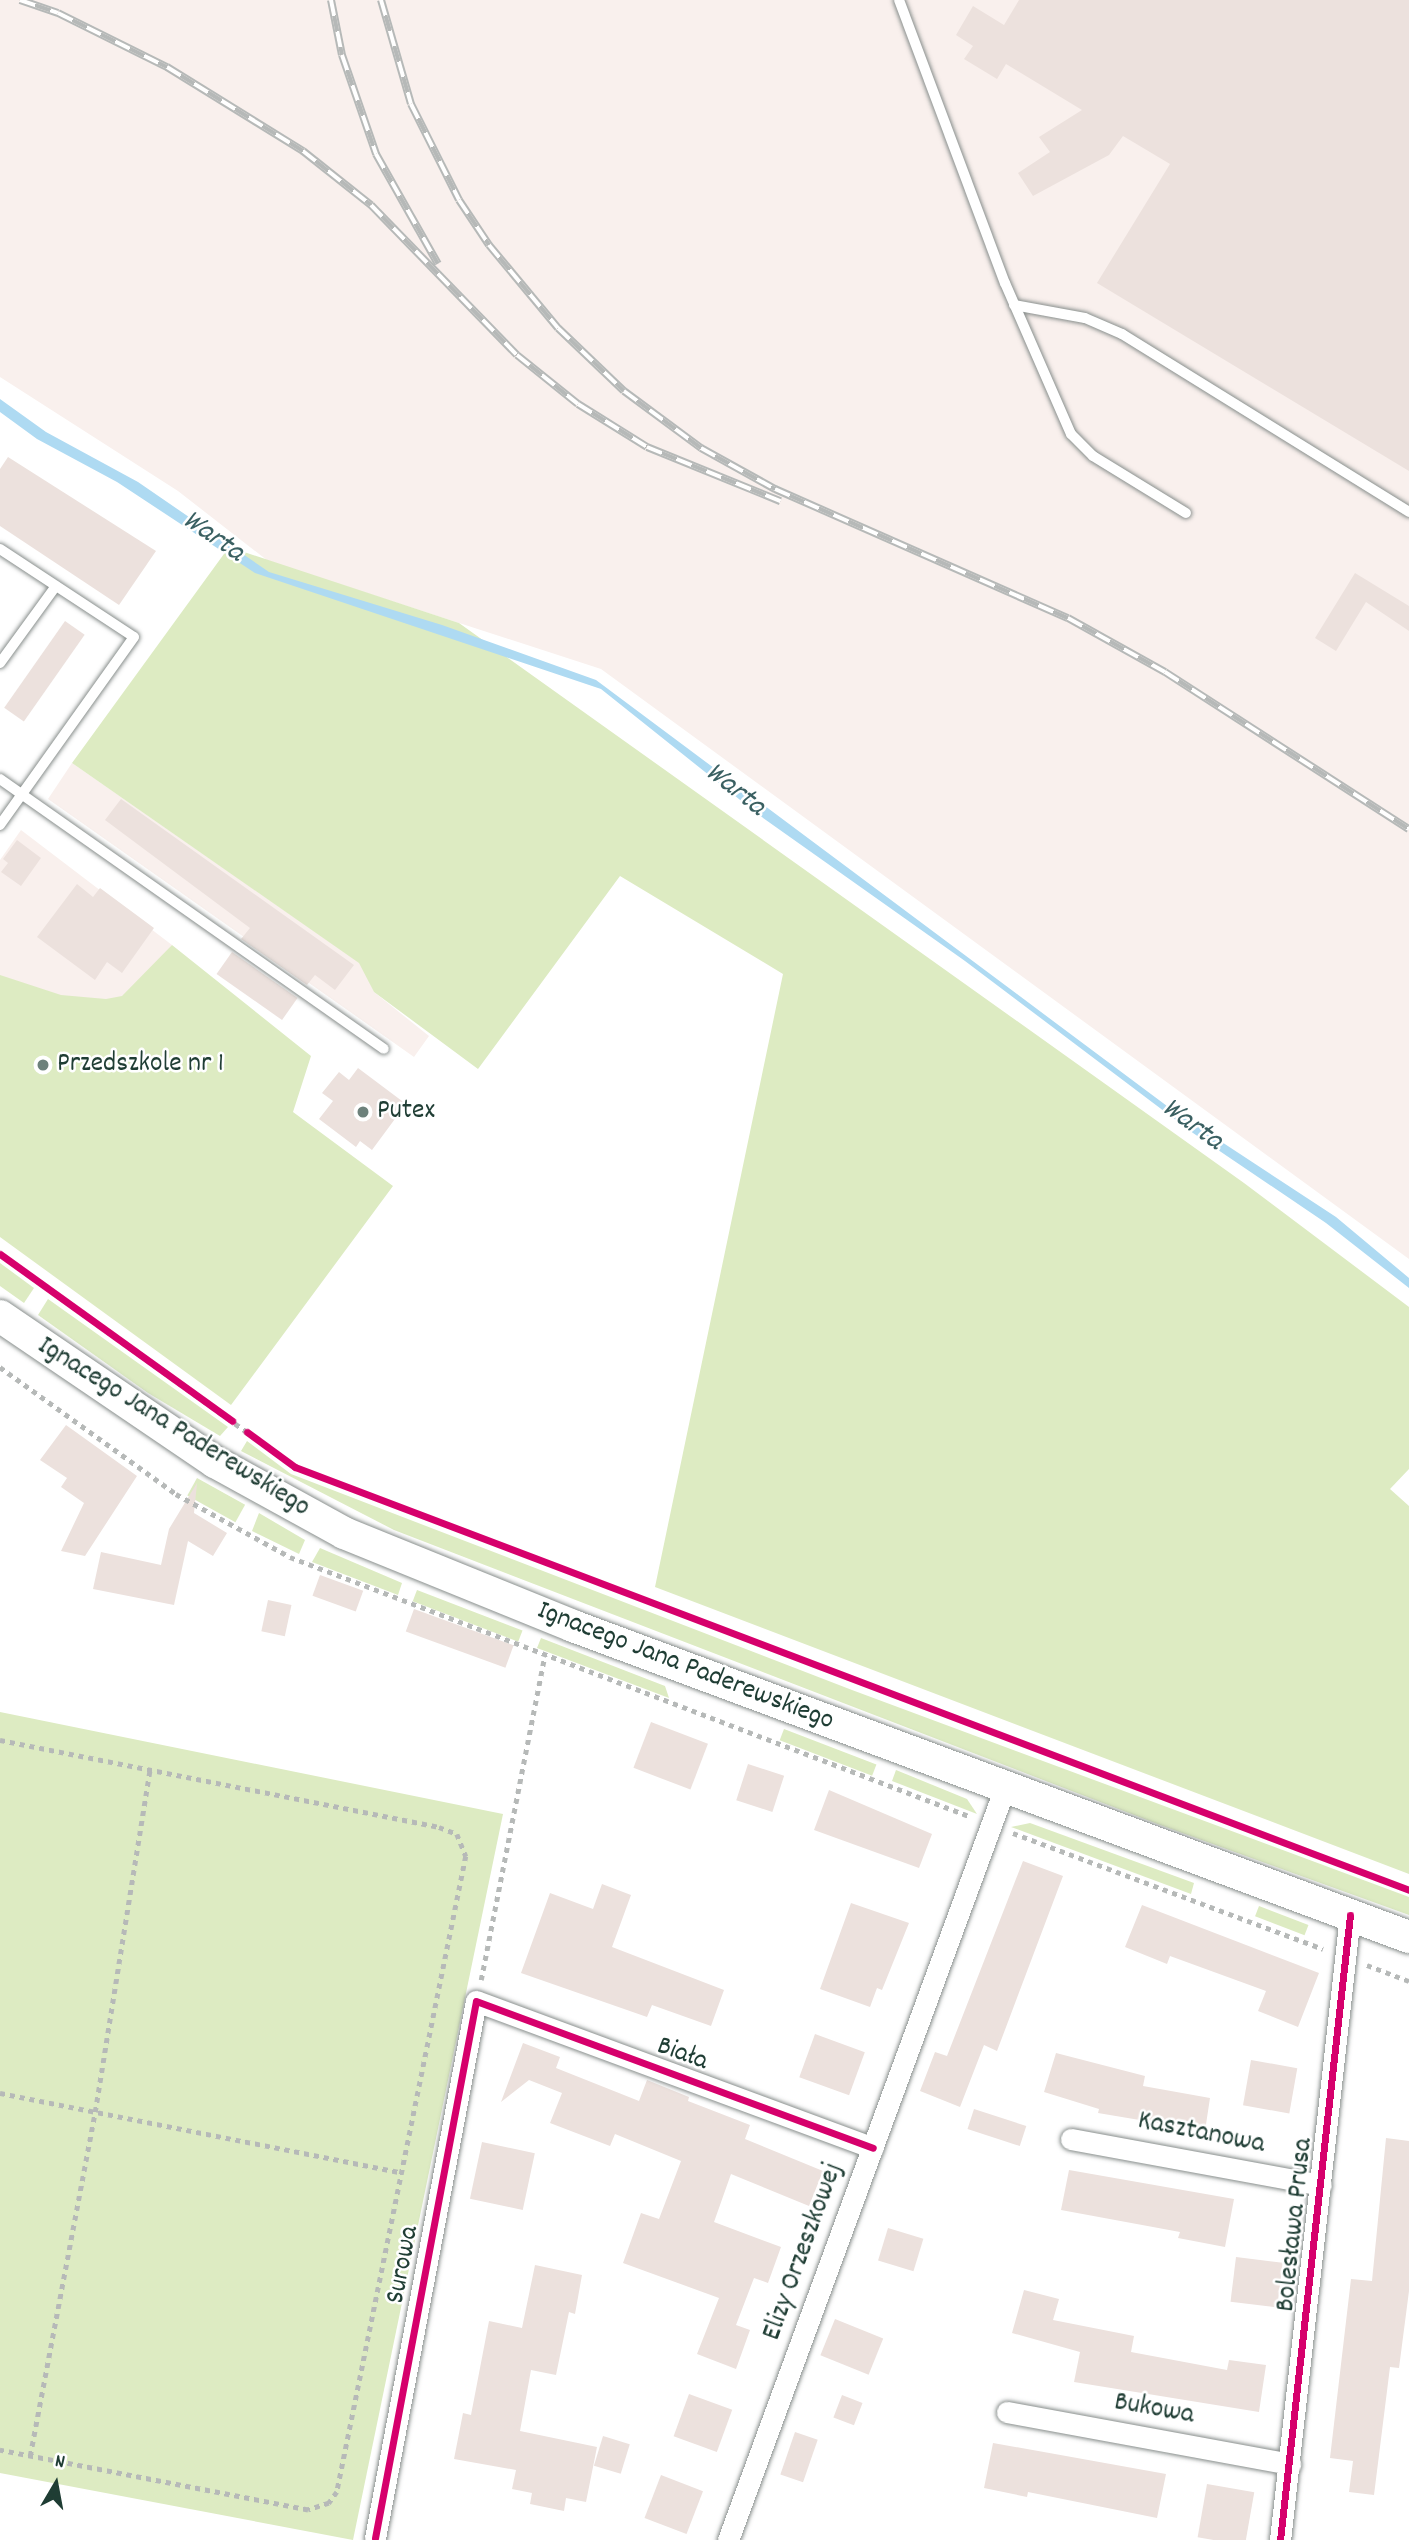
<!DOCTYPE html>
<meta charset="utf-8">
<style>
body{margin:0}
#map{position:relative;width:1409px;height:2540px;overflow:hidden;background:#fff;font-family:Dekko,sans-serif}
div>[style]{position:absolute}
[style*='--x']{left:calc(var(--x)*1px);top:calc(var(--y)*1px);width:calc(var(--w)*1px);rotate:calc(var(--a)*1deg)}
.built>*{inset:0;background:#f9f0ed}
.green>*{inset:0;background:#ddebc2;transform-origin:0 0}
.water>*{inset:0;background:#aedaf2}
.building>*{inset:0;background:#ece1dd;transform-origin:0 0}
.path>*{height:4.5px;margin-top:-2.25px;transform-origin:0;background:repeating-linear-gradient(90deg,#b6b9b8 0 5px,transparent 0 10px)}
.roads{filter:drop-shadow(0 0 2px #898f8d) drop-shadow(0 0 2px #898f8d)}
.service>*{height:10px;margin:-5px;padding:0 5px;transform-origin:5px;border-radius:5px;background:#fff}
.minor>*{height:21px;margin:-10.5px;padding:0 10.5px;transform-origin:10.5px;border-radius:10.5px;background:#fff}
.secondary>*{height:32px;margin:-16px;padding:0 16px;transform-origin:16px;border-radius:16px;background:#fff}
.rail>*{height:8px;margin-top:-4px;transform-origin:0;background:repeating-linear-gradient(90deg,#fff 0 16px,#b6b9b8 0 32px);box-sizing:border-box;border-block:2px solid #b6b9b8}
.cycleway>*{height:7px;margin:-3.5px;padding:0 3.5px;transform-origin:3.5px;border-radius:3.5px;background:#d6006c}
.dots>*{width:19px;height:19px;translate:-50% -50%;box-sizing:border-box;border:4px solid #fff;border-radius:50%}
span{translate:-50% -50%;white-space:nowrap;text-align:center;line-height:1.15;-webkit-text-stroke:5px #fff;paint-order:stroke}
.poi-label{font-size:28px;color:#1f3d34}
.left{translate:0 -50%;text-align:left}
.street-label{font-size:28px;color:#1f3d34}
.water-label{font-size:30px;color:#3a6062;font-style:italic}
.north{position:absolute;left:21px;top:2449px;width:70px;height:70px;-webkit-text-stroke:5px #fff;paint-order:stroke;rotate:10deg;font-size:19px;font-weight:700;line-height:28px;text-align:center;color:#1f3d34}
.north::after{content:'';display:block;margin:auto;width:24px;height:32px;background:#1f3d34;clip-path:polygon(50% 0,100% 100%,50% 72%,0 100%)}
</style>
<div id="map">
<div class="built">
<div style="clip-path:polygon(0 0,1409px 0,1409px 1259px,601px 669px,268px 561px,178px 491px,0 377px)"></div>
<div style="clip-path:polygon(72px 763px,360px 963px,374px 992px,429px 1036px,414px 1057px,48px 799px)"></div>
<div style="clip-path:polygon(21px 830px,172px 945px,0 1184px,0 860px)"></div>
</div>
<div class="green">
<div style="clip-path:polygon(229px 547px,459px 623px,1244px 1183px,1409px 1307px,1409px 1469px,1390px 1489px,1409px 1506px,1409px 1874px,655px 1587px,783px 974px,620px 876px,478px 1069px,374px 992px,359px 963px,72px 763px)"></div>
<div style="clip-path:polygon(172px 945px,311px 1056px,293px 1112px,393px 1186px,231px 1405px,0 1237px,0 975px,61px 995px,106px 999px,122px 996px)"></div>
<div style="clip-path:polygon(0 1263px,34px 1288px,24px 1303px,0 1286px)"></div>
<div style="clip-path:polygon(48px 1299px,228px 1427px,220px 1436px,148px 1393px,38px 1315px)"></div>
<div style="clip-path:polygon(247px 1441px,291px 1474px,852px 1690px,1409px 1897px,1409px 1915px,1160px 1825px,394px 1530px,241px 1451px)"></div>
<div style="left:197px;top:1478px;width:55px;height:20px;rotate:29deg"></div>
<div style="clip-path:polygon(259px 1513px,305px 1540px,299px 1554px,252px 1531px)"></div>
<div style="clip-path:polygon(320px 1548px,402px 1583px,398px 1595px,312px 1562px)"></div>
<div style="left:417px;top:1590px;width:113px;height:12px;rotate:21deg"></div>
<div style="clip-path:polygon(541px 1638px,665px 1686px,669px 1698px,537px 1648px)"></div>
<div style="clip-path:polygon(0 1712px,503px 1814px,353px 2540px,0 2473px)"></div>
<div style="left:784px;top:1729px;width:99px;height:12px;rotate:21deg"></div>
<div style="clip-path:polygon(896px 1770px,967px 1799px,977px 1814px,892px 1781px)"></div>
<div style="clip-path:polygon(1030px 1823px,1194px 1883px,1191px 1894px,1011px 1827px)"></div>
<div style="left:1259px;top:1906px;width:53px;height:11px;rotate:21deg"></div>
</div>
<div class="water">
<div style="clip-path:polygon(0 399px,46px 432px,138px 482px,269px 572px,442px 625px,596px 680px,1167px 1106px,1336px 1217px,1409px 1278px,1409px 1288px,1326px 1223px,1193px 1133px,965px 961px,759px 815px,601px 689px,255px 573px,117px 482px,37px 439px,0 412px)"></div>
</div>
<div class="building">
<div style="clip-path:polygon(1019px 0,1409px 0,1409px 471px,1097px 283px,1170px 164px,1123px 136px,1109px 155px,1033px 196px,1018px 173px,1050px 152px,1039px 137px,1082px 110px,1006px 64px,997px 79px,964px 59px,973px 46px,956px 35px,973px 6px,1004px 25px)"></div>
<div style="clip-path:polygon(8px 457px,156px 551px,119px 605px,0 526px,0 469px)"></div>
<div style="clip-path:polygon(1355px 573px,1409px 606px,1409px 631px,1366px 602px,1336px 651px,1315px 638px)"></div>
<div style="left:65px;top:621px;width:24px;height:106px;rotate:35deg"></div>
<div style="clip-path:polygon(121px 799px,354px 965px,335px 990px,315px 975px,307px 985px,241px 939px,250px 928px,105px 820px)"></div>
<div style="clip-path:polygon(17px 840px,41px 858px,21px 886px,1px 872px,8px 863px,3px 859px)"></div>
<div style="clip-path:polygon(77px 884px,93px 897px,100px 888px,154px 928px,122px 973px,107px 962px,95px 980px,37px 937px)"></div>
<div style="left:232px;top:952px;width:80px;height:27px;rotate:35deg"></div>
<div style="clip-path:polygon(358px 1068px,406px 1104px,372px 1150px,360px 1141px,356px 1147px,319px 1119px,333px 1101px,322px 1093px,339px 1072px,349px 1080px)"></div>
<div style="clip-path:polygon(66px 1425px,137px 1476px,85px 1556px,61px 1551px,84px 1503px,61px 1487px,67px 1478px,40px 1460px)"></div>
<div style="clip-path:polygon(197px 1483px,194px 1513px,227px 1533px,213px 1556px,188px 1541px,174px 1605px,93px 1589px,101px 1552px,161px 1565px,169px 1529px)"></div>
<div style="left:320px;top:1575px;width:46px;height:22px;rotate:20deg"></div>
<div style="left:268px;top:1600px;width:24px;height:32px;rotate:12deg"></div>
<div style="left:414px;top:1609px;width:106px;height:24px;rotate:20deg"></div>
<div style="left:651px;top:1722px;width:61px;height:49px;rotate:21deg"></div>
<div style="left:748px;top:1764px;width:38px;height:38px;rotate:18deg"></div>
<div style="clip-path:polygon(829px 1790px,932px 1834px,919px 1868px,814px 1830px)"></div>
<div style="clip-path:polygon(1023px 1861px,1063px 1876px,997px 2051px,984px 2045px,960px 2107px,920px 2091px,935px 2052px,947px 2056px)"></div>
<div style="clip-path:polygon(602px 1884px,631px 1895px,612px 1947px,724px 1990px,711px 2026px,652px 2005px,647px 2017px,521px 1973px,550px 1893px,593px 1909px)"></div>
<div style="clip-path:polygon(851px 1903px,909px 1923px,882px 1990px,877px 1988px,870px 2007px,820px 1989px)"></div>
<div style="clip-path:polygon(1142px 1905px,1319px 1973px,1298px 2027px,1258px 2011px,1266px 1991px,1170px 1956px,1167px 1964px,1125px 1947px)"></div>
<div style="left:815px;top:2034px;width:53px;height:46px;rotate:20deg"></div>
<div style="clip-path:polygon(523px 2043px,560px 2057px,556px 2068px,639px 2101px,647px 2080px,689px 2097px,688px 2101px,750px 2125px,745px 2139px,823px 2171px,809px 2206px,731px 2174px,714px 2222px,781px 2247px,768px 2283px,754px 2278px,736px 2325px,750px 2330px,736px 2369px,697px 2354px,719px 2298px,623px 2263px,641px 2213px,659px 2219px,681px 2161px,615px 2134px,610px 2146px,550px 2123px,562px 2093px,529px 2080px,501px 2102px)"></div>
<div style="clip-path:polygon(1056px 2053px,1145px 2076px,1143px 2086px,1210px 2098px,1205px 2131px,1098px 2113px,1099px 2109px,1044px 2092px)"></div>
<div style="left:1251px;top:2060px;width:47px;height:46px;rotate:10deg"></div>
<div style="left:974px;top:2109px;width:55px;height:21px;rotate:18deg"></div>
<div style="clip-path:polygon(1386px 2138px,1409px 2141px,1409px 2291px,1399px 2368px,1390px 2367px,1374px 2495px,1349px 2492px,1353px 2461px,1330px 2458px,1351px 2279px,1372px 2281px)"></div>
<div style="left:482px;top:2142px;width:54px;height:58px;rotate:12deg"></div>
<div style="clip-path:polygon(1069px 2170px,1234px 2199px,1225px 2247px,1178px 2238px,1180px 2232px,1061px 2210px)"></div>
<div style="left:888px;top:2228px;width:37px;height:34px;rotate:17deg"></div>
<div style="left:1236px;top:2257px;width:47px;height:45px;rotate:7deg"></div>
<div style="clip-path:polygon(535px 2265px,582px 2275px,575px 2314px,569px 2312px,556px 2375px,531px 2370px,520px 2431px,597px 2447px,586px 2502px,566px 2498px,564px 2511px,530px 2504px,532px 2493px,512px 2489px,516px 2470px,454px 2459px,463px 2413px,471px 2415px,489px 2321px,522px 2328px)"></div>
<div style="clip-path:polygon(1024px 2290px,1059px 2299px,1053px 2320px,1134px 2336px,1131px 2352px,1227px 2370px,1229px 2360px,1266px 2365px,1259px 2412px,1074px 2382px,1080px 2352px,1012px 2333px)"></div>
<div style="left:835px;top:2319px;width:52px;height:39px;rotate:22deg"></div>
<div style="left:689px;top:2394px;width:46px;height:45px;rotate:20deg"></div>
<div style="left:842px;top:2395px;width:22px;height:24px;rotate:21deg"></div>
<div style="left:795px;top:2432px;width:24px;height:45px;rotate:19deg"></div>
<div style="left:603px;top:2436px;width:28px;height:31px;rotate:17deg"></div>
<div style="clip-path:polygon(993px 2443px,1166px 2474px,1157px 2518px,1028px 2492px,1027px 2497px,984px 2488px)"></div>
<div style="left:661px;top:2475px;width:45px;height:46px;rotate:21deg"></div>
<div style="left:1207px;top:2484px;width:48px;height:54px;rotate:10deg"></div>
</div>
<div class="path">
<div style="--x:0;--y:1254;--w:364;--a:35.8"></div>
<div style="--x:295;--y:1467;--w:1192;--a:20.79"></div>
<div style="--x:0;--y:1367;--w:217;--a:35.8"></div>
<div style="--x:176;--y:1494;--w:130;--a:28.9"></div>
<div style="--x:290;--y:1557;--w:727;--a:20.88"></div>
<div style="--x:0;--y:1740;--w:448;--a:11.2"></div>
<div style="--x:439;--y:1827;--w:19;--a:21"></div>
<div style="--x:457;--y:1834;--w:24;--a:68"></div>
<div style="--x:466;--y:1856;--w:649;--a:101.47"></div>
<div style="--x:337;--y:2492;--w:14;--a:126"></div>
<div style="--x:329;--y:2503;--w:22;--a:162"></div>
<div style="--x:308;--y:2510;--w:314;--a:-169"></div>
<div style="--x:1013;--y:1833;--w:331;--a:20.5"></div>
<div style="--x:1367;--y:1965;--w:45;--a:20.9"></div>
<div style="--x:481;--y:1980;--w:331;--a:-78.9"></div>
<div style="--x:0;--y:2093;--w:408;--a:11.2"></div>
<div style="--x:30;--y:2456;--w:350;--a:-79.3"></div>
<div style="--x:95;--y:2112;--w:346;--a:-80.9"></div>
</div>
<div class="roads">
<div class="service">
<div style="--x:899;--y:0;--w:302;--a:69.5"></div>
<div style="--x:1005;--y:283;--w:165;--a:66.4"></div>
<div style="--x:1071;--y:434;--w:31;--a:45"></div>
<div style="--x:1093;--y:456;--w:109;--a:31.5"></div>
<div style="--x:1014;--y:305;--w:72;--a:10.4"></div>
<div style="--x:1085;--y:318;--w:40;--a:23.4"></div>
<div style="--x:1122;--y:334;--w:338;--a:31.8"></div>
<div style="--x:0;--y:549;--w:160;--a:33.3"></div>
<div style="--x:134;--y:637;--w:231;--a:125.5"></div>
<div style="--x:0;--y:663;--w:95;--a:-54"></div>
<div style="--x:0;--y:779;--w:469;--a:35.1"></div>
</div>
<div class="minor">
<div style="--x:1071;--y:2139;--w:254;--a:10.4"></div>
<div style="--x:1007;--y:2412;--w:288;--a:10.4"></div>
<div style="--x:375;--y:2538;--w:546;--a:-79.35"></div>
<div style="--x:476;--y:2001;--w:423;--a:20.3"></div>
<div style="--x:728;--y:2540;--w:802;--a:-69.8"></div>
<div style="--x:1280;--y:2540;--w:629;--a:-83.61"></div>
</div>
<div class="secondary">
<div style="--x:0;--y:1316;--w:260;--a:34.2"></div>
<div style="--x:215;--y:1462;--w:147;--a:28.8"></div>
<div style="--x:344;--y:1533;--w:247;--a:22.1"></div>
<div style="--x:573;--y:1626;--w:892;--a:20.41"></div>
</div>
</div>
<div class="rail">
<div style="--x:20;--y:0;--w:40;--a:18.9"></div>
<div style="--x:58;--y:13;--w:122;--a:26.4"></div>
<div style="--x:167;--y:67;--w:160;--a:31.7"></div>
<div style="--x:303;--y:151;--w:87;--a:38.5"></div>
<div style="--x:371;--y:205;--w:209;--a:45.8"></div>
<div style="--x:517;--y:355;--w:78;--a:38.8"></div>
<div style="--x:578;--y:404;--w:81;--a:31.9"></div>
<div style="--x:647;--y:447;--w:144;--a:22.1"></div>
<div style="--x:331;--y:0;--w:56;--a:78.7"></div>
<div style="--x:342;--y:55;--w:105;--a:71"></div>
<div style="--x:376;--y:154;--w:126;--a:60.6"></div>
<div style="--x:381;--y:0;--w:108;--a:73.9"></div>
<div style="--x:411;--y:104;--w:107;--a:63.4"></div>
<div style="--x:459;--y:200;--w:54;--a:56.3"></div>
<div style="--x:489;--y:245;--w:108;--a:50.3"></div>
<div style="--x:558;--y:328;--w:91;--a:43.7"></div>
<div style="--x:624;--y:391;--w:96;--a:36.5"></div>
<div style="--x:701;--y:448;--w:85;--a:29"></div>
<div style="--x:775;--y:489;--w:320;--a:23.8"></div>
<div style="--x:1068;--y:618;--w:111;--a:29.1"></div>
<div style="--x:1165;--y:672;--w:290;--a:32.8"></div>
</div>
<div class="cycleway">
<div style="--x:0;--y:1254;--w:286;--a:35.7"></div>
<div style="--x:247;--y:1432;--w:59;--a:36.1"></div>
<div style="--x:295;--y:1467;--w:1192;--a:20.79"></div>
<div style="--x:375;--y:2538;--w:546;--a:-79.35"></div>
<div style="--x:476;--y:2001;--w:423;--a:20.3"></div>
<div style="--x:1280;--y:2540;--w:629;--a:-83.61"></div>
</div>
<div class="dots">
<div style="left:43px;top:1065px;background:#6d817b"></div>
<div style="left:363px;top:1112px;background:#6d817b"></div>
</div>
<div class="poi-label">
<span class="left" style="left:57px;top:1065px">Przedszkole nr 1</span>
<span class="left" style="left:377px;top:1112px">Putex</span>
</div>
<div class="street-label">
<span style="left:173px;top:1428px;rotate:32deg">Ignacego Jana Paderewskiego</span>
<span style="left:685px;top:1667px;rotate:21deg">Ignacego Jana Paderewskiego</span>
<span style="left:682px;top:2055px;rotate:20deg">Biała</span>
<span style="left:1201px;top:2134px;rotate:11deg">Kasztanowa</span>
<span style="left:1296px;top:2225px;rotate:-84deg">Bolesława Prusa</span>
<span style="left:804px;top:2252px;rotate:-70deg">Elizy Orzeszkowej</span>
<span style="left:404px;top:2265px;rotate:-79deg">Surowa</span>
<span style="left:1154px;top:2410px;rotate:10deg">Bukowa</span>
</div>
<div class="water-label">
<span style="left:212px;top:538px;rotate:35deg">Warta</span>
<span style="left:734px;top:791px;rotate:38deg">Warta</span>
<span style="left:1191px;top:1126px;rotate:36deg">Warta</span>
</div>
<div class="north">N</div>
</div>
